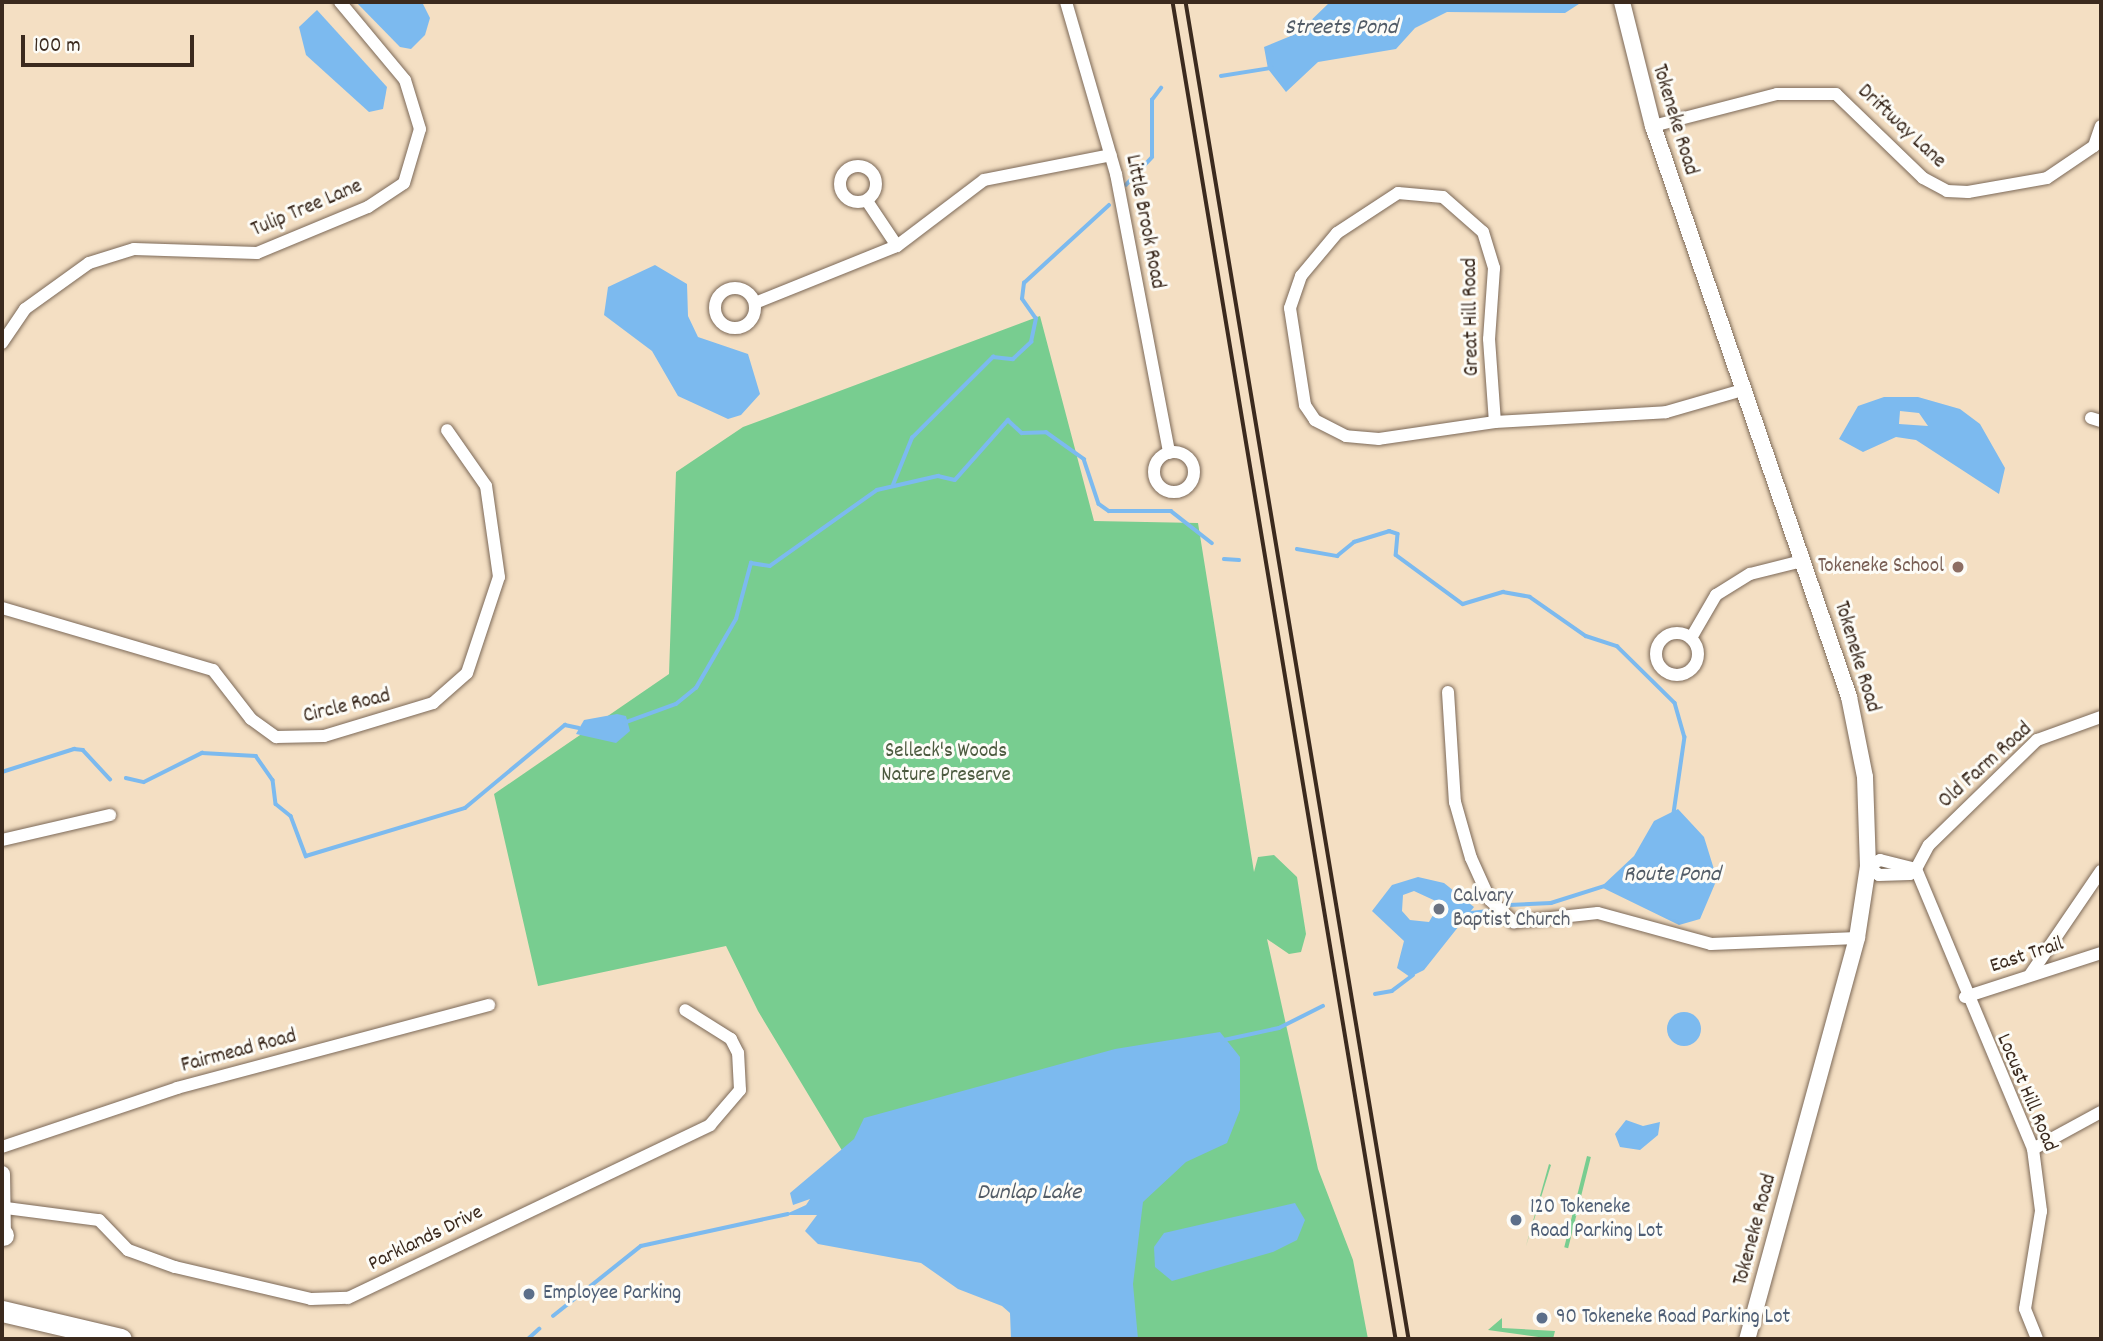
<!DOCTYPE html>
<style>
body{margin:0}
#map{position:relative;width:2103px;height:1341px;overflow:hidden;background:#f4dfc3;font-family:Dekko,sans-serif}
div>[style]{position:absolute}
[style*='--x']{left:calc(var(--x)*1px);top:calc(var(--y)*1px);width:calc(var(--w)*1px);rotate:calc(var(--a)*1deg)}
.green>*{inset:0;background:#78cd90;transform-origin:0 0}
.water>*{inset:0;background:#7cbaef}
.round{border-radius:50%}
.stream>*{height:3.5px;margin:-1.75px;padding:0 1.75px;transform-origin:1.75px;border-radius:1.75px;background:#7cbaef}
.roads{filter:drop-shadow(0 0 2px #7c6958) drop-shadow(0 0 2px #7c6958)}
.minor>*{height:12px;margin:-6px;padding:0 6px;transform-origin:6px;border-radius:6px;background:#fff}
.minor>.ring{margin:-6px;padding:0;box-sizing:content-box;background:none;border:12px solid #fff;border-radius:50%}
.secondary>*{height:16px;margin:-8px;padding:0 8px;transform-origin:8px;border-radius:8px;background:#fff}
.motorway>*{height:21px;margin:-10.5px;padding:0 10.5px;transform-origin:10.5px;border-radius:10.5px;background:#fff}
.rail>*{height:3.5px;margin:-1.75px;padding:0 1.75px;transform-origin:1.75px;border-radius:1.75px;background:#3b2a1e}
.dots>*{width:19px;height:19px;translate:-50% -50%;box-sizing:border-box;border:4px solid #fdfcf7;border-radius:50%}
span{translate:-50% -50%;white-space:nowrap;text-align:center;line-height:1.15;-webkit-text-stroke:6px #fdfcf7;paint-order:stroke}
.street-label{font-size:21px;color:#3b2a1e}
.education-label{font-size:21px;color:#785e54}
.right{translate:-100% -50%;text-align:right}
.park-label{font-size:21px;color:#4d5b40}
.worship-label{font-size:21px;color:#5b616d}
.left{translate:0 -50%;text-align:left}
.service-label{font-size:21px;color:#4e5e75}
.water-label{font-size:23px;color:#525c67;font-style:italic}
.frame{position:absolute;inset:0;border:4px solid #3b2a1e;pointer-events:none}
.scale{position:absolute;left:21px;top:35px;width:173px;height:32px;box-sizing:border-box;border:4px solid #3b2a1e;border-top:0;padding-left:9px;font-size:21px;line-height:24px;white-space:nowrap;color:#3b2a1e;-webkit-text-stroke:5px #fdfcf7;paint-order:stroke}
</style>
<div id="map">
<div class="green">
<div style="clip-path:polygon(1040px 316px,1094px 521px,1198px 523px,1254px 872px,1258px 857px,1274px 855px,1297px 877px,1306px 934px,1301px 952px,1289px 954px,1267px 939px,1318px 1169px,1353px 1260px,1368px 1339px,1113px 1339px,870px 1197px,758px 1011px,726px 946px,538px 986px,494px 794px,669px 674px,676px 472px,743px 427px)"></div>
<div style="left:1587px;top:1156px;width:4px;height:94px;rotate:14deg"></div>
<div style="clip-path:polygon(1549px 1164px,1551px 1165px,1526px 1246px)"></div>
<div style="clip-path:polygon(1502px 1318px,1502px 1328px,1555px 1331px,1553px 1339px,1488px 1330px)"></div>
</div>
<div class="water">
<div style="clip-path:polygon(356px 2px,422px 2px,430px 18px,425px 35px,411px 49px,400px 47px)"></div>
<div style="clip-path:polygon(1330px 2px,1582px 2px,1565px 13px,1447px 12px,1415px 28px,1396px 49px,1318px 62px,1286px 92px,1268px 69px,1264px 47px,1298px 33px)"></div>
<div style="clip-path:polygon(317px 10px,387px 87px,383px 109px,369px 112px,306px 55px,299px 27px)"></div>
<div style="clip-path:polygon(655px 265px,687px 284px,688px 316px,698px 337px,748px 354px,760px 394px,741px 415px,728px 419px,678px 396px,652px 351px,604px 315px,608px 287px)"></div>
<div style="clip-path:polygon(evenodd,1884px 397px,1918px 397px,1960px 409px,1980px 424px,2005px 468px,1999px 494px,1916px 440px,1896px 437px,1863px 452px,1839px 439px,1858px 406px,1884px 397px,1900px 411px,1919px 413px,1928px 426px,1899px 424px,1900px 411px)"></div>
<div style="clip-path:polygon(617px 714px,626px 716px,630px 731px,616px 743px,576px 734px,584px 720px)"></div>
<div style="clip-path:polygon(1678px 809px,1704px 837px,1717px 879px,1700px 919px,1679px 925px,1601px 887px,1634px 856px,1654px 821px)"></div>
<div style="clip-path:polygon(evenodd,1418px 877px,1444px 883px,1474px 907px,1424px 970px,1410px 977px,1397px 968px,1404px 941px,1372px 911px,1392px 885px,1418px 877px,1414px 891px,1440px 903px,1429px 922px,1410px 920px,1402px 911px,1403px 895px,1414px 891px)"></div>
<div class="round" style="left:1667px;top:1012px;width:34px;height:34px"></div>
<div style="clip-path:polygon(1220px 1032px,1240px 1057px,1240px 1110px,1227px 1143px,1186px 1162px,1143px 1202px,1133px 1284px,1138px 1339px,1011px 1339px,1010px 1313px,1002px 1306px,958px 1289px,921px 1263px,818px 1244px,805px 1231px,817px 1215px,784px 1215px,806px 1205px,810px 1199px,793px 1205px,790px 1193px,854px 1139px,864px 1118px,1115px 1049px)"></div>
<div style="clip-path:polygon(1626px 1120px,1643px 1126px,1660px 1122px,1658px 1135px,1640px 1150px,1620px 1147px,1615px 1134px)"></div>
<div style="clip-path:polygon(1295px 1203px,1305px 1220px,1297px 1240px,1273px 1252px,1172px 1281px,1155px 1267px,1154px 1247px,1164px 1233px)"></div>
</div>
<div class="stream">
<div style="--x:1221;--y:76;--w:51;--a:-9.1"></div>
<div style="--x:1126;--y:185;--w:38;--a:-47"></div>
<div style="--x:1152;--y:157;--w:57;--a:-90"></div>
<div style="--x:1152;--y:100;--w:15;--a:-53"></div>
<div style="--x:893;--y:485;--w:51;--a:-68"></div>
<div style="--x:912;--y:438;--w:115;--a:-45"></div>
<div style="--x:993;--y:357;--w:20;--a:6"></div>
<div style="--x:1013;--y:359;--w:25;--a:-43"></div>
<div style="--x:1031;--y:342;--w:24;--a:-78"></div>
<div style="--x:1036;--y:319;--w:24;--a:-125"></div>
<div style="--x:1022;--y:299;--w:16;--a:-83"></div>
<div style="--x:1024;--y:283;--w:115;--a:-42.5"></div>
<div style="--x:1297;--y:549;--w:41;--a:9.9"></div>
<div style="--x:1337;--y:556;--w:22;--a:-39"></div>
<div style="--x:1354;--y:542;--w:37;--a:-17"></div>
<div style="--x:1389;--y:531;--w:9;--a:18"></div>
<div style="--x:1398;--y:534;--w:21;--a:95"></div>
<div style="--x:1396;--y:555;--w:83;--a:36.2"></div>
<div style="--x:1463;--y:604;--w:42;--a:-16.7"></div>
<div style="--x:1503;--y:592;--w:27;--a:10"></div>
<div style="--x:1530;--y:597;--w:68;--a:34.9"></div>
<div style="--x:1586;--y:636;--w:33;--a:18"></div>
<div style="--x:1617;--y:646;--w:81;--a:44.5"></div>
<div style="--x:1675;--y:703;--w:35;--a:74"></div>
<div style="--x:1685;--y:737;--w:77;--a:98.2"></div>
<div style="--x:1224;--y:559;--w:15;--a:4"></div>
<div style="--x:624;--y:723;--w:55;--a:-20.1"></div>
<div style="--x:676;--y:704;--w:26;--a:-39"></div>
<div style="--x:696;--y:688;--w:80;--a:-59.9"></div>
<div style="--x:736;--y:619;--w:58;--a:-75"></div>
<div style="--x:751;--y:563;--w:19;--a:9"></div>
<div style="--x:770;--y:566;--w:131;--a:-35.4"></div>
<div style="--x:877;--y:490;--w:63;--a:-12.9"></div>
<div style="--x:938;--y:476;--w:17;--a:13"></div>
<div style="--x:955;--y:480;--w:80;--a:-48.5"></div>
<div style="--x:1008;--y:420;--w:19;--a:43"></div>
<div style="--x:1022;--y:433;--w:24;--a:-2"></div>
<div style="--x:1046;--y:432;--w:47;--a:35.4"></div>
<div style="--x:1084;--y:459;--w:47;--a:71.6"></div>
<div style="--x:1099;--y:504;--w:12;--a:35"></div>
<div style="--x:1109;--y:511;--w:62;--a:0"></div>
<div style="--x:1171;--y:511;--w:52;--a:38"></div>
<div style="--x:2;--y:772;--w:76;--a:-17.7"></div>
<div style="--x:74;--y:749;--w:9;--a:6"></div>
<div style="--x:83;--y:750;--w:40;--a:47"></div>
<div style="--x:126;--y:778;--w:18;--a:13"></div>
<div style="--x:144;--y:782;--w:65;--a:-26.6"></div>
<div style="--x:202;--y:753;--w:54;--a:3.2"></div>
<div style="--x:256;--y:756;--w:29;--a:55"></div>
<div style="--x:273;--y:780;--w:24;--a:83"></div>
<div style="--x:276;--y:804;--w:19;--a:39"></div>
<div style="--x:291;--y:816;--w:43;--a:69.4"></div>
<div style="--x:306;--y:856;--w:166;--a:-16.8"></div>
<div style="--x:465;--y:808;--w:130;--a:-39.7"></div>
<div style="--x:565;--y:725;--w:14;--a:12"></div>
<div style="--x:1509;--y:905;--w:42;--a:-2.7"></div>
<div style="--x:1551;--y:903;--w:57;--a:-17.5"></div>
<div style="--x:1471;--y:913;--w:17;--a:-7"></div>
<div style="--x:1375;--y:994;--w:17;--a:-10"></div>
<div style="--x:1392;--y:991;--w:26;--a:-37"></div>
<div style="--x:1224;--y:1040;--w:56;--a:-12.3"></div>
<div style="--x:1279;--y:1028;--w:49;--a:-26.6"></div>
<div style="--x:553;--y:1316;--w:112;--a:-38.5"></div>
<div style="--x:641;--y:1246;--w:150;--a:-12.3"></div>
<div style="--x:528;--y:1339;--w:15;--a:-42"></div>
</div>
<div class="roads">
<div class="minor">
<div style="--x:1066;--y:2;--w:179;--a:73.8"></div>
<div style="--x:1116;--y:174;--w:284;--a:79.2"></div>
<div style="--x:1653;--y:126;--w:128;--a:-14.5"></div>
<div style="--x:1777;--y:94;--w:59;--a:0"></div>
<div style="--x:1836;--y:94;--w:121;--a:44"></div>
<div style="--x:1923;--y:178;--w:27;--a:28"></div>
<div style="--x:1947;--y:191;--w:21;--a:3"></div>
<div style="--x:1968;--y:192;--w:80;--a:-10"></div>
<div style="--x:2047;--y:178;--w:57;--a:-34.2"></div>
<div style="--x:2094;--y:146;--w:21;--a:-71"></div>
<div class="ring" style="left:840px;top:166px;width:24px;height:24px"></div>
<div style="--x:1398;--y:193;--w:45;--a:5.1"></div>
<div style="--x:1443;--y:197;--w:53;--a:41.2"></div>
<div style="--x:1483;--y:232;--w:38;--a:73"></div>
<div style="--x:1494;--y:268;--w:71;--a:94"></div>
<div style="--x:1489;--y:339;--w:83;--a:85.9"></div>
<div style="--x:1495;--y:422;--w:117;--a:171.7"></div>
<div style="--x:1379;--y:439;--w:33;--a:-175"></div>
<div style="--x:1346;--y:436;--w:35;--a:-153"></div>
<div style="--x:1315;--y:420;--w:18;--a:-124"></div>
<div style="--x:1305;--y:405;--w:98;--a:-98.8"></div>
<div style="--x:1290;--y:308;--w:34;--a:-71"></div>
<div style="--x:1301;--y:276;--w:56;--a:-50.1"></div>
<div style="--x:1337;--y:233;--w:73;--a:-33.3"></div>
<div style="--x:867;--y:201;--w:54;--a:56.3"></div>
<div class="ring" style="left:715px;top:288px;width:28px;height:28px"></div>
<div style="--x:755;--y:303;--w:153;--a:-21.9"></div>
<div style="--x:897;--y:246;--w:109;--a:-37.2"></div>
<div style="--x:984;--y:180;--w:129;--a:-11.1"></div>
<div style="--x:2;--y:343;--w:41;--a:-55.9"></div>
<div style="--x:25;--y:309;--w:79;--a:-35.7"></div>
<div style="--x:89;--y:263;--w:47;--a:-17.3"></div>
<div style="--x:134;--y:249;--w:123;--a:1.9"></div>
<div style="--x:257;--y:253;--w:120;--a:-22.5"></div>
<div style="--x:368;--y:207;--w:43;--a:-33.7"></div>
<div style="--x:404;--y:183;--w:56;--a:-73.5"></div>
<div style="--x:420;--y:129;--w:51;--a:-107"></div>
<div style="--x:405;--y:80;--w:102;--a:-129.8"></div>
<div style="--x:2091;--y:418;--w:10;--a:17"></div>
<div style="--x:1495;--y:422;--w:171;--a:-3.3"></div>
<div style="--x:1666;--y:412;--w:79;--a:-16.1"></div>
<div class="ring" style="left:1154px;top:452px;width:28px;height:28px"></div>
<div style="--x:2;--y:608;--w:220;--a:16.4"></div>
<div style="--x:213;--y:670;--w:62;--a:52.2"></div>
<div style="--x:251;--y:719;--w:31;--a:36"></div>
<div style="--x:276;--y:737;--w:48;--a:-1.2"></div>
<div style="--x:324;--y:736;--w:114;--a:-16.8"></div>
<div style="--x:433;--y:703;--w:45;--a:-41.4"></div>
<div style="--x:467;--y:673;--w:101;--a:-71.6"></div>
<div style="--x:499;--y:577;--w:92;--a:-98.1"></div>
<div style="--x:486;--y:486;--w:68;--a:-124.9"></div>
<div class="ring" style="left:1656px;top:633px;width:30px;height:30px"></div>
<div style="--x:1691;--y:638;--w:50;--a:-59.8"></div>
<div style="--x:1716;--y:595;--w:40;--a:-32"></div>
<div style="--x:1750;--y:574;--w:54;--a:-14"></div>
<div style="--x:1448;--y:692;--w:110;--a:86.4"></div>
<div style="--x:1455;--y:802;--w:58;--a:74.1"></div>
<div style="--x:1471;--y:858;--w:46;--a:65.7"></div>
<div style="--x:1490;--y:900;--w:33;--a:43"></div>
<div style="--x:1514;--y:922;--w:84;--a:-6.1"></div>
<div style="--x:1598;--y:913;--w:117;--a:15.3"></div>
<div style="--x:1711;--y:944;--w:146;--a:-2.4"></div>
<div style="--x:2;--y:840;--w:111;--a:-13"></div>
<div style="--x:1916;--y:869;--w:303;--a:67.3"></div>
<div style="--x:2033;--y:1149;--w:63;--a:82.6"></div>
<div style="--x:2041;--y:1211;--w:99;--a:99.3"></div>
<div style="--x:2025;--y:1309;--w:32;--a:68"></div>
<div style="--x:1916;--y:869;--w:37;--a:-166"></div>
<div style="--x:1880;--y:860;--w:13;--a:153"></div>
<div style="--x:1868;--y:866;--w:14;--a:39"></div>
<div style="--x:1879;--y:875;--w:31;--a:-2"></div>
<div style="--x:1910;--y:874;--w:8;--a:-40"></div>
<div style="--x:1916;--y:869;--w:27;--a:-62"></div>
<div style="--x:1929;--y:845;--w:151;--a:-44.2"></div>
<div style="--x:2037;--y:740;--w:68;--a:-19.8"></div>
<div style="--x:2030;--y:975;--w:126;--a:-55.7"></div>
<div style="--x:1965;--y:997;--w:143;--a:-17.9"></div>
<div style="--x:2;--y:1147;--w:185;--a:-18.6"></div>
<div style="--x:177;--y:1088;--w:323;--a:-14.9"></div>
<div style="--x:2033;--y:1149;--w:77;--a:-28.6"></div>
<div style="--x:6;--y:1208;--w:94;--a:7.4"></div>
<div style="--x:99;--y:1220;--w:42;--a:46"></div>
<div style="--x:128;--y:1250;--w:50;--a:19.9"></div>
<div style="--x:175;--y:1267;--w:140;--a:13.2"></div>
<div style="--x:311;--y:1299;--w:37;--a:-2"></div>
<div style="--x:348;--y:1298;--w:401;--a:-25.5"></div>
<div style="--x:710;--y:1125;--w:46;--a:-49.4"></div>
<div style="--x:740;--y:1090;--w:37;--a:-93"></div>
<div style="--x:738;--y:1053;--w:16;--a:-117"></div>
<div style="--x:731;--y:1039;--w:54;--a:-147.8"></div>
</div>
<div class="secondary">
<div style="--x:1622;--y:2;--w:128;--a:76"></div>
<div style="--x:1653;--y:126;--w:604;--a:71.05"></div>
<div style="--x:1849;--y:697;--w:82;--a:78.7"></div>
<div style="--x:1865;--y:777;--w:89;--a:88.1"></div>
<div style="--x:1868;--y:866;--w:73;--a:98.7"></div>
<div style="--x:1857;--y:938;--w:416;--a:105.3"></div>
<div style="--x:2;--y:1174;--w:61;--a:89.1"></div>
</div>
<div class="motorway">
<div style="--x:2;--y:1235;--w:1;--a:0"></div>
<div style="--x:2;--y:1311;--w:122;--a:13.2"></div>
</div>
</div>
<div class="rail">
<div style="--x:1173;--y:2;--w:1355;--a:80.53"></div>
<div style="--x:1186;--y:2;--w:1355;--a:80.53"></div>
</div>
<div class="dots">
<div style="left:1958px;top:567px;background:#8d6e63"></div>
<div style="left:1439px;top:909px;background:#6b7280"></div>
<div style="left:1516px;top:1220px;background:#5c6f8a"></div>
<div style="left:529px;top:1294px;background:#5c6f8a"></div>
<div style="left:1542px;top:1318px;background:#5c6f8a"></div>
</div>
<div class="street-label">
<span style="left:1674px;top:120px;rotate:73deg">Tokeneke Road</span>
<span style="left:1901px;top:127px;rotate:43deg">Driftway Lane</span>
<span style="left:307px;top:209px;rotate:-23deg">Tulip Tree Lane</span>
<span style="left:1144px;top:222px;rotate:79deg">Little Brook Road</span>
<span style="left:1472px;top:317px;rotate:-91deg">Great Hill Road</span>
<span style="left:1856px;top:657px;rotate:73deg">Tokeneke Road</span>
<span style="left:347px;top:707px;rotate:-14deg">Circle Road</span>
<span style="left:1986px;top:766px;rotate:-42deg">Old Farm Road</span>
<span style="left:2027px;top:956px;rotate:-18deg">East Trail</span>
<span style="left:239px;top:1052px;rotate:-15deg">Fairmead Road</span>
<span style="left:2026px;top:1093px;rotate:67deg">Locust Hill Road</span>
<span style="left:1756px;top:1230px;rotate:-75deg">Tokeneke Road</span>
<span style="left:426px;top:1239px;rotate:-26deg">Parklands Drive</span>
</div>
<div class="education-label">
<span class="right" style="left:1944px;top:567px">Tokeneke School</span>
</div>
<div class="park-label">
<span style="left:946px;top:764px">Selleck's Woods<br>Nature Preserve</span>
</div>
<div class="worship-label">
<span class="left" style="left:1453px;top:909px">Calvary<br>Baptist Church</span>
</div>
<div class="service-label">
<span class="left" style="left:1530px;top:1220px">120 Tokeneke<br>Road Parking Lot</span>
<span class="left" style="left:543px;top:1294px">Employee Parking</span>
<span class="left" style="left:1556px;top:1318px">90 Tokeneke Road Parking Lot</span>
</div>
<div class="water-label">
<span style="left:1341px;top:29px">Streets Pond</span>
<span style="left:1672px;top:876px">Route Pond</span>
<span style="left:1029px;top:1194px">Dunlap Lake</span>
</div>
<div class="frame"></div>
<div class="scale">100 m</div>
</div>
